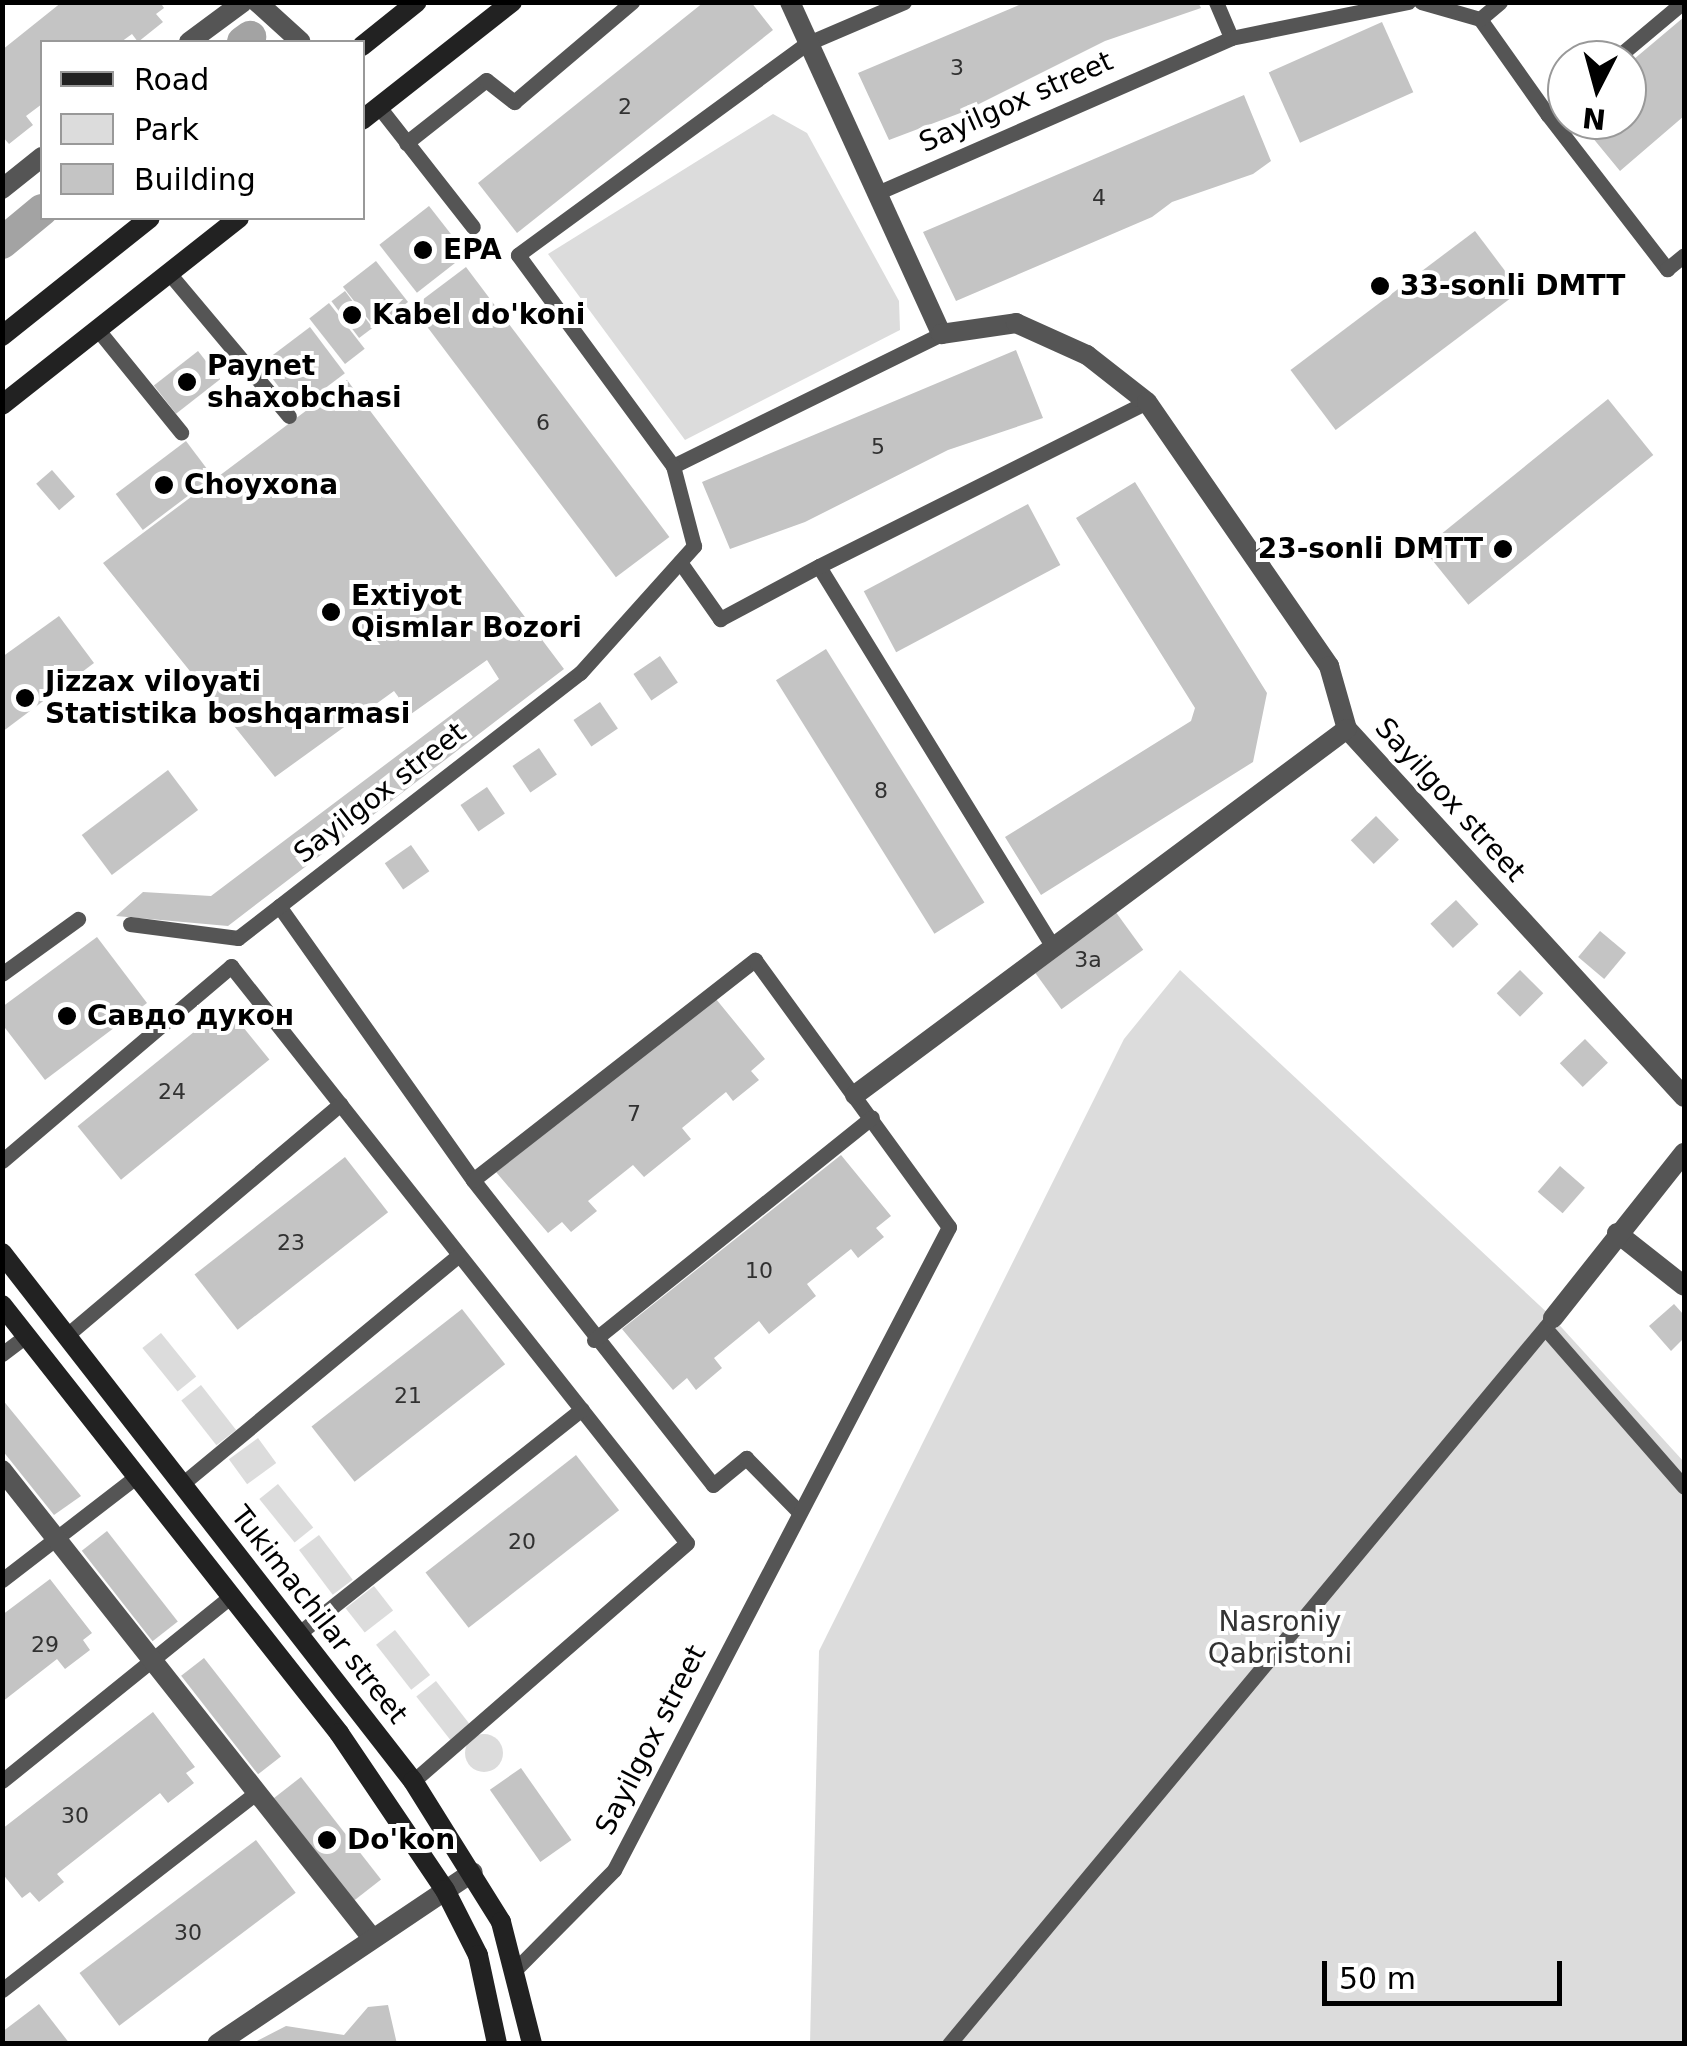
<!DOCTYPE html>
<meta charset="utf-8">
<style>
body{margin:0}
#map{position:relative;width:1687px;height:2046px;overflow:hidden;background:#fff;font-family:"DejaVu Sans",sans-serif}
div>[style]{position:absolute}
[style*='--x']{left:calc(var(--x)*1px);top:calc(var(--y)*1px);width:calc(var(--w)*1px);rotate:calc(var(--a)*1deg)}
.green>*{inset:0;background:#dcdcdc;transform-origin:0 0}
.round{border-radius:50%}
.canal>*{height:32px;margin:-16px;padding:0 16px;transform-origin:16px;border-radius:16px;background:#a3a3a3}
.building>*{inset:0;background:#c4c4c4;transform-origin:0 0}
.service>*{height:15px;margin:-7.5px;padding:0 7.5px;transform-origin:7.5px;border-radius:7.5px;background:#555}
.minor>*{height:20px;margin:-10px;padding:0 10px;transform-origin:10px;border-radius:10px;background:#555}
.tertiary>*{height:20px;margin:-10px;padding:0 10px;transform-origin:10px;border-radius:10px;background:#555}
.secondary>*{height:20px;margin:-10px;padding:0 10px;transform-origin:10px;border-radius:10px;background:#222}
.dots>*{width:28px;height:28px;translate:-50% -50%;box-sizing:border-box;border:5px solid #fff;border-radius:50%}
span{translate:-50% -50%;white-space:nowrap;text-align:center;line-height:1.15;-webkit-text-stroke:8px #fff;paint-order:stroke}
.number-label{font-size:22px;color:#313131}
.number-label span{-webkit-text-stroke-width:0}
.street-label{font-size:28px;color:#000}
.poi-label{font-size:28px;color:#000;font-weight:700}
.left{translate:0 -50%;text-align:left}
.right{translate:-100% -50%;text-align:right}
.park-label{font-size:28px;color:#333}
.frame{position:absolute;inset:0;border:5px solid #000;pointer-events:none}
.legend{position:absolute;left:40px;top:40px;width:325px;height:180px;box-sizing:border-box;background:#fff;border:2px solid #999;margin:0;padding:12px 18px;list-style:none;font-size:30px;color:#000}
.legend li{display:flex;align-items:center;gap:20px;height:50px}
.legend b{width:50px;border:2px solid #999}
.north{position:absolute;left:1547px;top:40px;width:100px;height:100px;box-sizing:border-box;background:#fff;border:2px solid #999;border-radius:50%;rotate:186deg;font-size:28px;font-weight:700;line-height:40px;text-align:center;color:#000}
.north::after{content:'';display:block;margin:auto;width:35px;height:45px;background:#000;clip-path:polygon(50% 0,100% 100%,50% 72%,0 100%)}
.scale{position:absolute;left:1322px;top:1961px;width:240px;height:45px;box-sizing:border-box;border:5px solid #000;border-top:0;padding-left:12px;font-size:30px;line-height:35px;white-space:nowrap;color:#000;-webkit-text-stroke:8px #fff;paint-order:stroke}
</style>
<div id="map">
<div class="green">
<div style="clip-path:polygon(773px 114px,807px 133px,899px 301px,900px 330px,685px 440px,548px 254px)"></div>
<div style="clip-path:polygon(1180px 970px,1553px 1318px,1684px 1462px,1684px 2043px,810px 2044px,819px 1651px,1124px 1039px)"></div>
<div style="left:161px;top:1333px;width:56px;height:24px;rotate:51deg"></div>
<div style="left:201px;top:1385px;width:57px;height:25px;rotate:52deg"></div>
<div style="left:258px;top:1438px;width:31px;height:36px;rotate:54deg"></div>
<div style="left:278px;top:1484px;width:56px;height:24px;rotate:51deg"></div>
<div style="left:319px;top:1535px;width:56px;height:25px;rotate:53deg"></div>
<div style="left:374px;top:1586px;width:31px;height:36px;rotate:52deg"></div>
<div style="left:395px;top:1630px;width:57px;height:24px;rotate:52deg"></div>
<div style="left:436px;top:1681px;width:56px;height:25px;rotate:52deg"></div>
<div class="round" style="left:465px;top:1734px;width:38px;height:38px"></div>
</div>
<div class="canal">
<div style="--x:243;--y:42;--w:9;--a:-36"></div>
<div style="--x:2;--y:243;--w:52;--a:-39.5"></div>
</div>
<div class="building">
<div style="clip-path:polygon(62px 2px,160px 2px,164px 8px,156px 14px,163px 22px,138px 42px,132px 34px,121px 42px,42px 42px,42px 104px,26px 116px,33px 125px,9px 144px,2px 136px,2px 50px)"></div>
<div style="clip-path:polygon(704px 2px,751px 2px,773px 30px,517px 233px,478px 183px)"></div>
<div style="clip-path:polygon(1026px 2px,1198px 2px,1201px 8px,1105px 41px,963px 112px,889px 140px,858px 73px)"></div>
<div style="clip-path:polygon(1684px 17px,1684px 116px,1620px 171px,1578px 120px,1627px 120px,1627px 65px)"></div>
<div style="left:1382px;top:22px;width:77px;height:124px;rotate:66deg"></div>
<div style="clip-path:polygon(1244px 95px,1271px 161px,1253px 174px,1172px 202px,1152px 217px,956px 301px,923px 232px)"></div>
<div style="left:429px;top:206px;width:61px;height:63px;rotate:52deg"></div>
<div style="left:1475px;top:231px;width:75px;height:231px;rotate:53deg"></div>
<div style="left:376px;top:261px;width:52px;height:42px;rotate:52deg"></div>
<div style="left:466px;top:267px;width:338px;height:67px;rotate:53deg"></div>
<div style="left:345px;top:291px;width:46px;height:17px;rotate:53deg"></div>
<div style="left:329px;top:303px;width:58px;height:25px;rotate:52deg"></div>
<div style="left:310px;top:327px;width:58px;height:61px;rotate:53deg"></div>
<div style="clip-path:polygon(1016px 350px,1043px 418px,948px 450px,805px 522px,730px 549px,702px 482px)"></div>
<div style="left:198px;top:351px;width:36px;height:56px;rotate:52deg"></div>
<div style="clip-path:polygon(347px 380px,564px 669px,228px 926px,116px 916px,143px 892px,211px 896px,499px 679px,487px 660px,411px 714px,394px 691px,275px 777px,103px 563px)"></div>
<div style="left:1608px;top:399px;width:72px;height:238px;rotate:51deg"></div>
<div style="left:186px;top:441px;width:45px;height:88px;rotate:53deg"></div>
<div style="left:52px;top:470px;width:35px;height:21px;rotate:49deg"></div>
<div style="clip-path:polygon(1135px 482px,1267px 693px,1253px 762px,1041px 895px,1005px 837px,1191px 721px,1195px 708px,1076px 518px)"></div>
<div style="left:1028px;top:504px;width:69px;height:186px;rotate:62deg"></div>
<div style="clip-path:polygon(59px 616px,94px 663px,2px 732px,2px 657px)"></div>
<div style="left:826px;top:649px;width:299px;height:59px;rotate:58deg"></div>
<div style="left:660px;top:656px;width:32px;height:32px;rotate:56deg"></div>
<div style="left:600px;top:702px;width:32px;height:32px;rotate:56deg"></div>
<div style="left:539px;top:748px;width:32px;height:32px;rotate:56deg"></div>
<div style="left:168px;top:770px;width:50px;height:108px;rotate:53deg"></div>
<div style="left:487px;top:787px;width:32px;height:32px;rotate:56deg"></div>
<div style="left:1376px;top:816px;width:33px;height:35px;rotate:46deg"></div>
<div style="left:411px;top:845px;width:32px;height:32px;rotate:55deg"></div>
<div style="left:1456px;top:900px;width:33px;height:35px;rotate:47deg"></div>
<div style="left:1115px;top:911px;width:48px;height:101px;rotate:54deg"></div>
<div style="left:1600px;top:931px;width:34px;height:34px;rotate:40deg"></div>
<div style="clip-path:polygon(97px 937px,147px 1003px,45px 1080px,2px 1024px,2px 1007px)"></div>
<div style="left:1520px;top:970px;width:33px;height:33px;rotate:45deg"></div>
<div style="clip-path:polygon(716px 999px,765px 1059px,751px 1071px,759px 1080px,733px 1101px,726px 1092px,682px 1128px,691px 1139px,644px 1177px,633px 1165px,588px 1201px,597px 1211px,571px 1232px,562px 1222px,548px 1233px,496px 1172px)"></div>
<div style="left:226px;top:1006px;width:69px;height:191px;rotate:51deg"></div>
<div style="left:1585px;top:1039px;width:33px;height:35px;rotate:46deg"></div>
<div style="clip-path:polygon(841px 1155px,891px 1216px,876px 1228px,884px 1237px,858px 1258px,851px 1249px,807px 1284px,816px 1296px,769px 1334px,759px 1321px,714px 1358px,722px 1368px,696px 1390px,687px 1378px,673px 1390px,622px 1329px)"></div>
<div style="left:345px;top:1157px;width:70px;height:191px;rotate:52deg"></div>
<div style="left:1560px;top:1166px;width:33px;height:34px;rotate:41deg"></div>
<div style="clip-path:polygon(1674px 1304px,1684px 1315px,1684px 1338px,1671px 1351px,1649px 1326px)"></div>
<div style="left:462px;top:1309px;width:70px;height:191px;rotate:52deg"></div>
<div style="clip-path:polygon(2px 1399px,81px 1496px,54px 1515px,2px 1450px)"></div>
<div style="left:576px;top:1455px;width:70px;height:191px;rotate:52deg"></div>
<div style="left:107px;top:1531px;width:115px;height:32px;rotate:52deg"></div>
<div style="clip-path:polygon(50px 1579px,92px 1633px,83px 1640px,90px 1650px,65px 1669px,57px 1659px,2px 1702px,2px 1615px)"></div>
<div style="left:204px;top:1658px;width:125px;height:29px;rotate:52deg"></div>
<div style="clip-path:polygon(153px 1712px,195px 1767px,186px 1773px,194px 1783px,168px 1803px,160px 1793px,57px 1874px,64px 1882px,39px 1902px,30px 1892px,22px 1898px,2px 1873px,2px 1829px)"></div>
<div style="left:521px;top:1768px;width:88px;height:38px;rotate:55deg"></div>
<div style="left:301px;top:1777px;width:130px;height:37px;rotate:52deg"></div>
<div style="left:256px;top:1840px;width:66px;height:221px;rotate:53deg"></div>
<div style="clip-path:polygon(39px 2004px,70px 2044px,2px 2044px,2px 2032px)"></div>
<div style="clip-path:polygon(388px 2005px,397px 2044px,251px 2044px,286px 2026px,344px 2035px,368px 2007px)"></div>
</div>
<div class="service">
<div style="--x:904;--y:2;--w:107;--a:156.8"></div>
<div style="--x:806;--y:44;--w:357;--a:143.8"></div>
<div style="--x:518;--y:255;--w:262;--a:53.7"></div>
<div style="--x:673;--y:466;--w:299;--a:-26.2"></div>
<div style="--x:1216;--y:2;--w:39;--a:67"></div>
<div style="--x:1421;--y:2;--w:61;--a:16.1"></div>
<div style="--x:1480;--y:19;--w:118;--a:54.7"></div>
<div style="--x:1548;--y:115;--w:25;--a:-40"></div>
<div style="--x:1480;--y:19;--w:26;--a:-40"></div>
<div style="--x:1614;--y:60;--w:90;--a:-40"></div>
<div style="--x:379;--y:107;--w:152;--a:51.9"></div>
<div style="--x:1548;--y:115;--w:195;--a:52.3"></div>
<div style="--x:1667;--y:269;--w:22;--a:-39"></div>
<div style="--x:406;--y:143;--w:102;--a:-38.2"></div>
<div style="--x:486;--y:80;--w:36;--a:38"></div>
<div style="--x:514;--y:102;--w:155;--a:-40.3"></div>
<div style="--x:877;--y:193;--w:386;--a:-23.6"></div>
<div style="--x:1231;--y:38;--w:181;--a:-11.5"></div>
<div style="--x:168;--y:272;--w:188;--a:50"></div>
<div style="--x:98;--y:330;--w:132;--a:50.9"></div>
<div style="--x:680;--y:562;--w:70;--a:54.9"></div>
<div style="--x:720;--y:619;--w:112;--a:-28.2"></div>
<div style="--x:279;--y:906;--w:336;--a:54.7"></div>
<div style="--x:473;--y:1180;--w:388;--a:51.8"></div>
<div style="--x:713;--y:1485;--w:43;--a:-39.3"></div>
<div style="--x:746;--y:1458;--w:76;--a:45.5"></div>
<div style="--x:130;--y:924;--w:109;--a:7.4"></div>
<div style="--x:238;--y:938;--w:433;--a:-37.8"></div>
<div style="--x:580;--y:673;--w:171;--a:-48.1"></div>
<div style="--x:694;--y:546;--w:83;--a:-104.7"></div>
<div style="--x:1053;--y:947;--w:447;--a:-121.6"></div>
<div style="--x:819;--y:566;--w:367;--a:-26.6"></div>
<div style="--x:2;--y:974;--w:94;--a:-35.9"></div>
<div style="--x:2;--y:1161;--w:301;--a:-40.4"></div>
<div style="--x:231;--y:966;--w:735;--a:51.68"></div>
<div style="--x:687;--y:1543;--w:363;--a:139"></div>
<div style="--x:473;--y:1180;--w:358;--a:-38"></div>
<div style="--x:755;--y:960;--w:330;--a:54"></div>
<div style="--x:949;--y:1227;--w:725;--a:117.52"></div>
<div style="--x:614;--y:1870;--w:138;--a:134.7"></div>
<div style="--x:1545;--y:1328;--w:211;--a:48.8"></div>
<div style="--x:67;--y:1335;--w:358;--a:-40.2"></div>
<div style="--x:594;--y:1340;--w:356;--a:-38.7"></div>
<div style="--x:2;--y:1354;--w:31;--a:-37"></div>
<div style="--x:182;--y:1484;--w:359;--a:-39.6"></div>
<div style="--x:2;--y:1580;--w:170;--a:-37.6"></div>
<div style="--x:298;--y:1634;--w:362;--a:-38.4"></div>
<div style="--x:2;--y:1781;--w:294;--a:-38.9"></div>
<div style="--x:2;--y:1990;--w:323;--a:-37.8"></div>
<div style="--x:949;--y:2044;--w:944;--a:-50.24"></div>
</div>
<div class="minor">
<div style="--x:790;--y:2;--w:365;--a:65.5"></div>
<div style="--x:941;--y:334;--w:76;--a:-8.3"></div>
<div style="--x:1016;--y:323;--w:78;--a:24.3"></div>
<div style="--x:1087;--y:355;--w:76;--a:38.1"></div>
<div style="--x:1147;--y:402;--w:321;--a:55.4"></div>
<div style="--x:1329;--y:666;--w:66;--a:74.1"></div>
<div style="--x:1347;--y:729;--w:499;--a:47.5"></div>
<div style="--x:189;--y:42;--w:67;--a:-36.5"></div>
<div style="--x:2;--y:189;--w:51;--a:-38.7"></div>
<div style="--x:855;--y:1095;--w:613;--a:-36.65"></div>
<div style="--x:1617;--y:1233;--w:85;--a:38.3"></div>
<div style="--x:1553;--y:1318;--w:211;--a:-51.6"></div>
<div style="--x:2;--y:1470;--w:597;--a:51.67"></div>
<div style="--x:217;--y:2044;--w:308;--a:-33.9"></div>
</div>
<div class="tertiary">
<div style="--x:257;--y:2;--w:59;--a:42.3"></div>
</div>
<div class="secondary">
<div style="--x:362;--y:46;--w:70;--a:-38.7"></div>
<div style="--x:362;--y:120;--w:191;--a:-38.2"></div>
<div style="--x:2;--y:336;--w:189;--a:-38.6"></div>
<div style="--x:2;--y:405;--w:302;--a:-38.3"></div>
<div style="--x:2;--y:1253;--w:669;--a:52.1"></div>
<div style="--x:413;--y:1781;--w:166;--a:58"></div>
<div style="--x:501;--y:1922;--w:126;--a:75.7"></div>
<div style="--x:2;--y:1305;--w:545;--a:51.78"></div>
<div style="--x:339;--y:1733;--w:189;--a:56"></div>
<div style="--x:445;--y:1890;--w:73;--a:63.1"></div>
<div style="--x:478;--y:1955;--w:91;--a:77.9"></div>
</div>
<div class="dots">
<div style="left:423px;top:250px;background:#000"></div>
<div style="left:1380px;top:286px;background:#000"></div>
<div style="left:352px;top:315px;background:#000"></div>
<div style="left:187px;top:382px;background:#000"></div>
<div style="left:164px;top:485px;background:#000"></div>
<div style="left:1503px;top:549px;background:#000"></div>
<div style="left:331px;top:612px;background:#000"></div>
<div style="left:25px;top:698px;background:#000"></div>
<div style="left:67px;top:1016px;background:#000"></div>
<div style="left:327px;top:1840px;background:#000"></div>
</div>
<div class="number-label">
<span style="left:957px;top:68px">3</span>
<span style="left:625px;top:107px">2</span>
<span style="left:1099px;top:198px">4</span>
<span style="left:543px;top:423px">6</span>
<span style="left:878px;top:447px">5</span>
<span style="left:881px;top:791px">8</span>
<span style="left:1088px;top:960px">3a</span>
<span style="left:172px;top:1092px">24</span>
<span style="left:634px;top:1114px">7</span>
<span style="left:291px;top:1243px">23</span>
<span style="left:759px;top:1271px">10</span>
<span style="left:408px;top:1396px">21</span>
<span style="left:522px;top:1542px">20</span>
<span style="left:45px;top:1645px">29</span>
<span style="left:75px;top:1816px">30</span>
<span style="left:188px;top:1933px">30</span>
</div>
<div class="street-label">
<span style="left:1016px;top:102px;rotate:-24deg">Sayilgox street</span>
<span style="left:380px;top:793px;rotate:-38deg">Sayilgox street</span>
<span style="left:1450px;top:800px;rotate:48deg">Sayilgox street</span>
<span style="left:319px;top:1615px;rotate:52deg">Tukimachilar street</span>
<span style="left:651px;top:1740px;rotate:-63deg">Sayilgox street</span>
</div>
<div class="poi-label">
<span class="left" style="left:443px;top:250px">EPA</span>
<span class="left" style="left:1400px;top:286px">33-sonli DMTT</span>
<span class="left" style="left:372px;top:315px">Kabel do'koni</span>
<span class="left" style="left:207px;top:382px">Paynet<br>shaxobchasi</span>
<span class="left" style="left:184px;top:485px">Choyxona</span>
<span class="right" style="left:1483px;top:549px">23-sonli DMTT</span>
<span class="left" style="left:351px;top:612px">Extiyot<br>Qismlar Bozori</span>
<span class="left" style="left:45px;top:698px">Jizzax viloyati<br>Statistika boshqarmasi</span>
<span class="left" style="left:87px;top:1016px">Cавдо дукон</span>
<span class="left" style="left:347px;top:1840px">Do'kon</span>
</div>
<div class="park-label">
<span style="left:1280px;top:1638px">Nasroniy<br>Qabristoni</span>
</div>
<div class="frame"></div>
<ul class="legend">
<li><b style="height:12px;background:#222"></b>Road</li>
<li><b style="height:28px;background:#dcdcdc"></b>Park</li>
<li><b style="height:28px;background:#c4c4c4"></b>Building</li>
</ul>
<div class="north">N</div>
<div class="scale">50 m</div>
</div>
